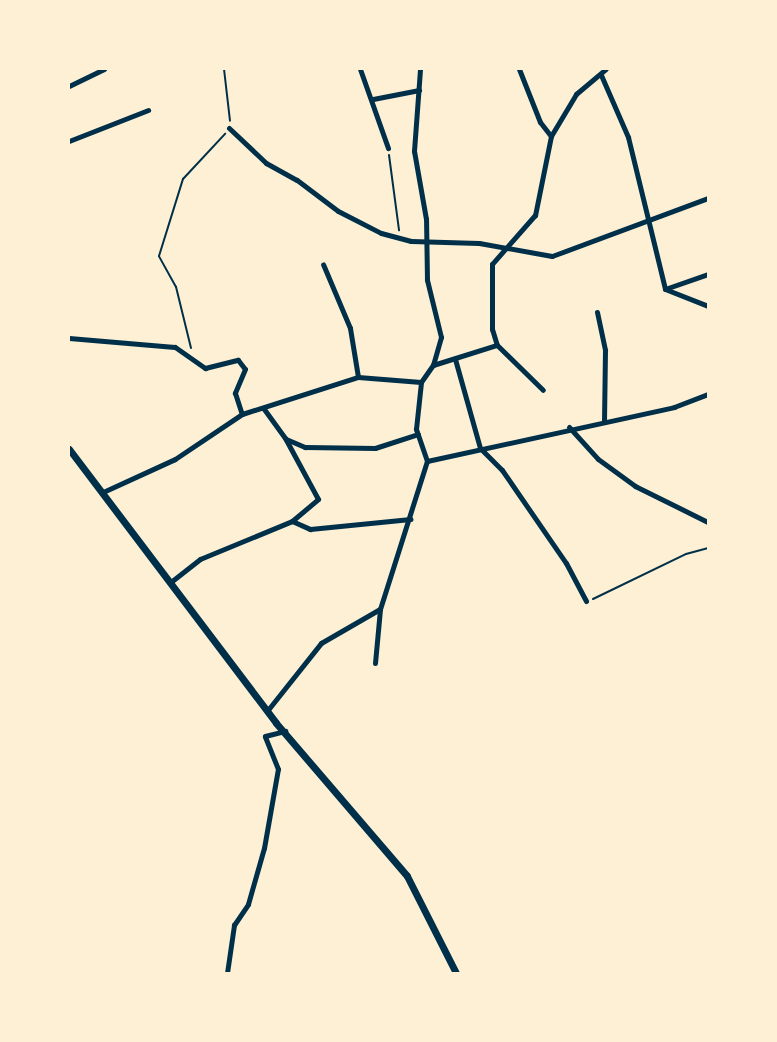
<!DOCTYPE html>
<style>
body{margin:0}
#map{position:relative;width:777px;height:1042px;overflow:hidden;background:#fdf0d5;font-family:"Sofia Sans Condensed",sans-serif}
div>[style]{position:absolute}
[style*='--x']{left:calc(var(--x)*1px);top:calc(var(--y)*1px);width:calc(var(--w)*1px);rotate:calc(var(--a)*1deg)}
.path>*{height:2px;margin:-1px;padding:0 1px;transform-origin:1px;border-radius:1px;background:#003049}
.minor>*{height:5px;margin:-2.5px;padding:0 2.5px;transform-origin:2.5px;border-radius:2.5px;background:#003049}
.tertiary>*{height:7px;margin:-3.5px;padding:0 3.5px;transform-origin:3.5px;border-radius:3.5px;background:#003049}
span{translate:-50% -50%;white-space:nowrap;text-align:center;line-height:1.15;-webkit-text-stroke:5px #fdf0d5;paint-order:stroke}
.frame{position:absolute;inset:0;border:70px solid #fdf0d5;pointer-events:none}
</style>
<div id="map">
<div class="path">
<div style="--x:224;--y:69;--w:52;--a:83.4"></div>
<div style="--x:389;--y:155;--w:76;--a:82.4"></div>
<div style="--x:191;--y:348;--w:63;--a:-103.8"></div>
<div style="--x:176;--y:287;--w:35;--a:-119"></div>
<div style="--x:159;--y:256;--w:81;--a:-72.7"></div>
<div style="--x:183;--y:179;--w:62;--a:-47"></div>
<div style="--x:593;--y:599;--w:103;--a:-25.8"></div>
<div style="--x:686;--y:554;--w:23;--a:-15"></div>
</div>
<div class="minor">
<div style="--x:360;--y:69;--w:84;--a:70.5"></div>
<div style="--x:519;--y:69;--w:57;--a:68.4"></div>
<div style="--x:540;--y:122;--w:18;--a:52"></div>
<div style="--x:551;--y:136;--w:81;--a:101.4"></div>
<div style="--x:535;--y:215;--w:65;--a:131.3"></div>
<div style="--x:492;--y:264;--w:65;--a:90"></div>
<div style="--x:492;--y:329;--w:17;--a:73"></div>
<div style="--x:497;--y:345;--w:64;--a:44.4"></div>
<div style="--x:601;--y:75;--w:68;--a:66.5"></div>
<div style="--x:628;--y:137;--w:156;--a:76.3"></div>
<div style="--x:665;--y:289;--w:46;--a:21.6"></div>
<div style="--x:69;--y:86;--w:39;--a:-26"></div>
<div style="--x:373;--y:99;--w:47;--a:-11.1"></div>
<div style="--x:229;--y:128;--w:51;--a:43.4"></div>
<div style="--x:266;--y:163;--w:35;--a:29"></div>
<div style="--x:297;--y:180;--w:51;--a:37.1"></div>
<div style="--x:338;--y:211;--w:48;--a:27.1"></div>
<div style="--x:381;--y:233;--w:31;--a:15"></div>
<div style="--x:411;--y:241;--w:68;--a:1.7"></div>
<div style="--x:479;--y:243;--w:74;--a:10.1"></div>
<div style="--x:552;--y:256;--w:166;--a:-20.4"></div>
<div style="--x:551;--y:136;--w:49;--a:-59.2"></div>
<div style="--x:576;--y:94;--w:39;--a:-40"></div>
<div style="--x:69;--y:141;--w:85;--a:-21.4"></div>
<div style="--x:665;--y:289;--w:46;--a:-19.2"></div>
<div style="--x:597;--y:312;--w:39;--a:78"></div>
<div style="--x:605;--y:350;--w:70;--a:90.8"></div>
<div style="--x:69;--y:338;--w:106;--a:4.9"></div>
<div style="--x:175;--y:347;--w:37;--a:35"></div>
<div style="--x:205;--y:368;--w:34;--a:-14"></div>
<div style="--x:238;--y:360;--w:11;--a:52"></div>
<div style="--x:245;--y:369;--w:26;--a:113"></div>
<div style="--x:235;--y:393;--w:22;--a:72"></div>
<div style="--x:455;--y:359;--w:92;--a:74.3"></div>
<div style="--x:480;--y:448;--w:31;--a:45"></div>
<div style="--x:502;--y:470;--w:113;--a:55.5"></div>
<div style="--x:566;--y:563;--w:43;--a:62.2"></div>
<div style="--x:433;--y:365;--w:67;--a:-17.4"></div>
<div style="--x:358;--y:377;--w:63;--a:4.5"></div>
<div style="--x:569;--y:427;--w:43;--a:47.8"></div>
<div style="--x:598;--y:459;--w:46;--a:36.1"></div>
<div style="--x:635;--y:486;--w:81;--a:26.3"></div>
<div style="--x:286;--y:439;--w:21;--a:23"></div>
<div style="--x:305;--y:447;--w:70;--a:0.8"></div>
<div style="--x:375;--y:448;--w:45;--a:-18"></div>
<div style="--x:427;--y:461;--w:253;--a:-12.3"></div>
<div style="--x:674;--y:407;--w:36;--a:-21"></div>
<div style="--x:103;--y:492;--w:79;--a:-24.6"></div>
<div style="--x:175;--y:459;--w:81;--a:-33.9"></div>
<div style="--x:242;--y:414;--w:122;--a:-17.7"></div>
<div style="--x:358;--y:377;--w:50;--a:-99.3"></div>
<div style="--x:350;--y:328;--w:69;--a:-112.9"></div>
<div style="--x:292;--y:521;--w:20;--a:24"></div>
<div style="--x:310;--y:529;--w:101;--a:-5.7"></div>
<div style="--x:172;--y:581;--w:36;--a:-38"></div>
<div style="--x:200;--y:559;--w:100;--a:-22.4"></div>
<div style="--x:292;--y:521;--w:34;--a:-40"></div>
<div style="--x:318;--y:499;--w:69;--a:-118.4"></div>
<div style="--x:285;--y:438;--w:37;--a:-126"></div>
<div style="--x:375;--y:663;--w:54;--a:-84.7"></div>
<div style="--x:267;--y:711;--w:87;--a:-51.5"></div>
<div style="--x:321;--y:643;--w:68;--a:-30"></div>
<div style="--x:380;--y:609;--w:155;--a:-72.4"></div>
<div style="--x:427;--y:461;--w:34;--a:-109"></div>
<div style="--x:416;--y:429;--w:47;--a:-83.9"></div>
<div style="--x:421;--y:382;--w:21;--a:-55"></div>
<div style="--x:433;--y:365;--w:29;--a:-74"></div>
<div style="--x:441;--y:337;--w:59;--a:-103.8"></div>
<div style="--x:427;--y:280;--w:61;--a:-90.9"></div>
<div style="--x:426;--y:219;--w:69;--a:-100"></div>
<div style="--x:414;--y:151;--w:82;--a:-85.8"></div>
<div style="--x:227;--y:973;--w:49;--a:-81.7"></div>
<div style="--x:234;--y:925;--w:25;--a:-56"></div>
<div style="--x:248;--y:904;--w:58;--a:-74.1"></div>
<div style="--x:264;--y:848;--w:80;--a:-80"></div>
<div style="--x:278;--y:769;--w:35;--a:-112"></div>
<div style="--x:265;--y:736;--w:21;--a:-14"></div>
</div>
<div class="tertiary">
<div style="--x:69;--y:449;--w:343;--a:52.9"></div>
<div style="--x:276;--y:723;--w:201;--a:49.4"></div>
<div style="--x:407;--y:876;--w:109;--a:63.2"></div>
</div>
<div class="frame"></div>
</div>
